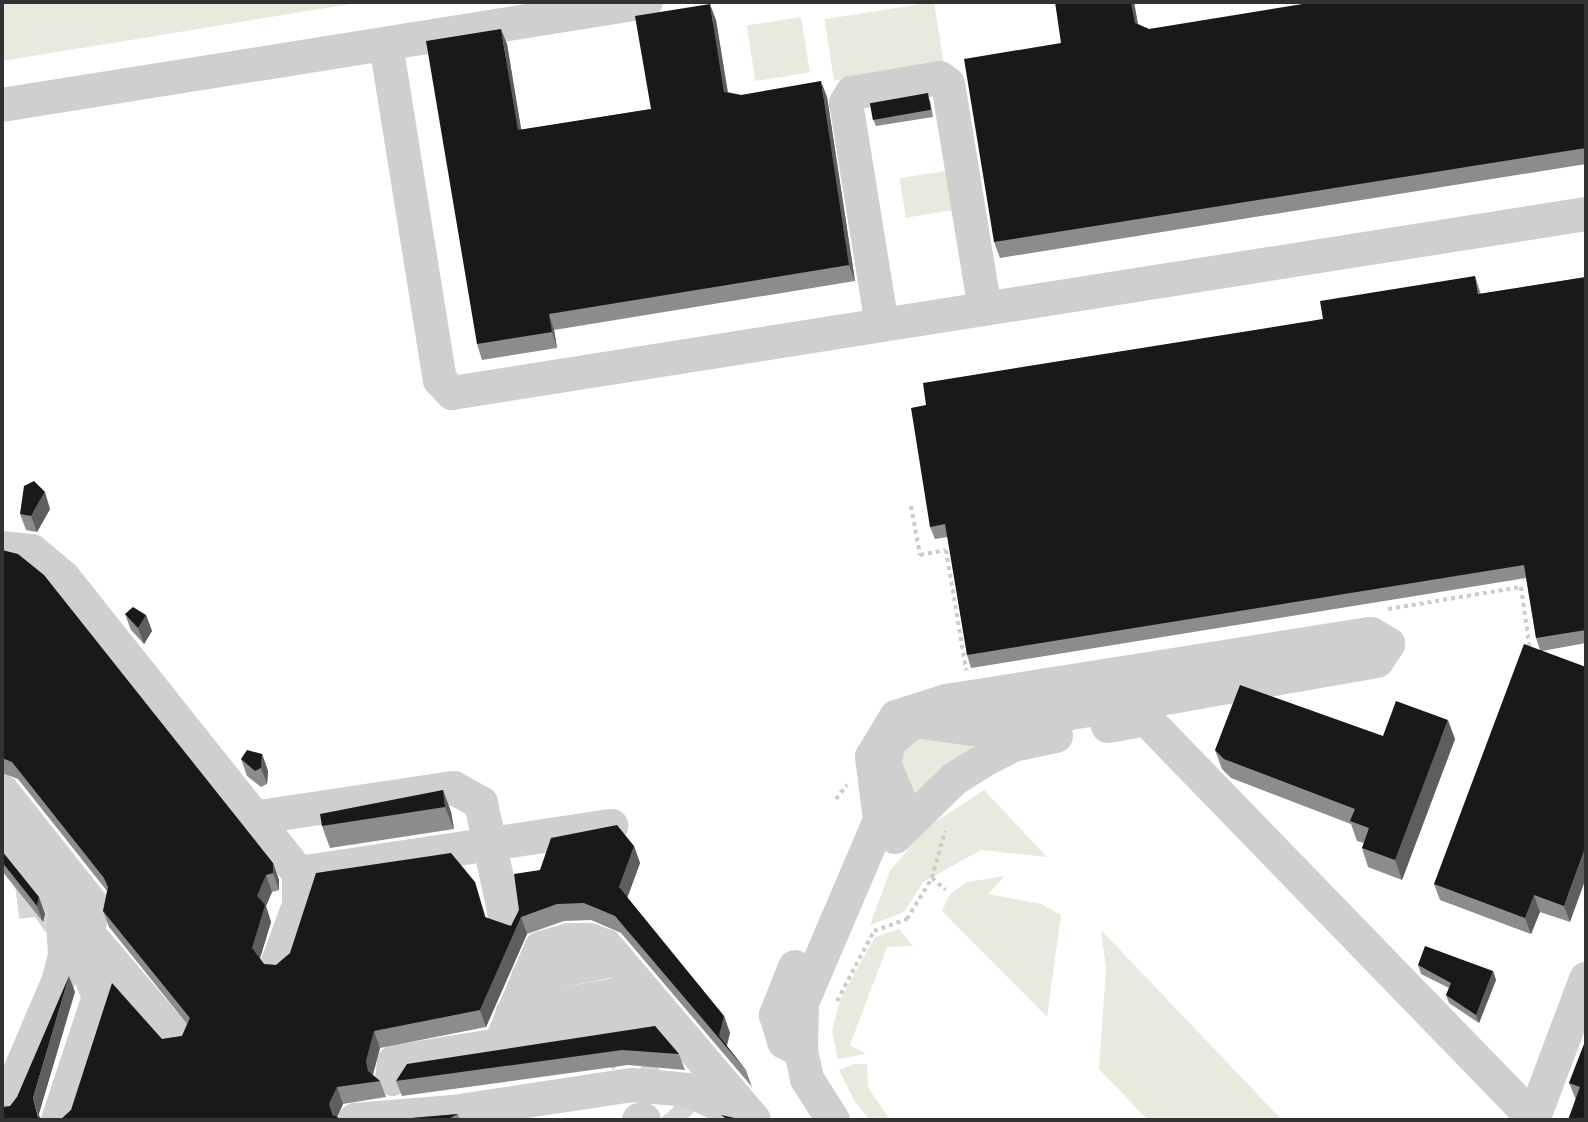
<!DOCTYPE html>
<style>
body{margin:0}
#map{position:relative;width:1588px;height:1122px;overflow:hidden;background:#fff;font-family:"IBM Plex Sans",sans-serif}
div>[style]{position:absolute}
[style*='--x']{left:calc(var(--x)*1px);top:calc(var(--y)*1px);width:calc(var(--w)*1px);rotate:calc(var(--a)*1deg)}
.green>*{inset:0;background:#e6ebde;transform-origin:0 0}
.minor-tunnel>*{height:34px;margin-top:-17px;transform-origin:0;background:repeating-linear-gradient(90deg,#d6d6d6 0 34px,transparent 0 51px)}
.path>*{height:4px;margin-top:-2px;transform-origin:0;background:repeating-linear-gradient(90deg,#ccc 0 4px,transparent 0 8px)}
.minor>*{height:34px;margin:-17px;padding:0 17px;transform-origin:17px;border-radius:17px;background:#cfcfcf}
.wall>*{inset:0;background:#8c8c8c}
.shaded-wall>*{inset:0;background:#5e5e5e}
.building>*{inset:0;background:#191919;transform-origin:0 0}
span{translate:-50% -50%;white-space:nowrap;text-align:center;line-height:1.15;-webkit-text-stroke:8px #fff;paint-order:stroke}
.frame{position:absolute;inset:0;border:4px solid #323232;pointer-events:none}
</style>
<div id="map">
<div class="green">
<div style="clip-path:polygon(2px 2px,363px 2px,2px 61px)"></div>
<div style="left:934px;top:2px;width:62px;height:111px;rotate:81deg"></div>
<div style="left:801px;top:17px;width:56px;height:55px;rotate:81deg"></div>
<div style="left:951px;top:170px;width:40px;height:52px;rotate:81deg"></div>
<div style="clip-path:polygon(908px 736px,972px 737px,973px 754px,917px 800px,896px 764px)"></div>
<div style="clip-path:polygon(984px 790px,1047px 857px,981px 850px,923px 882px,904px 912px,870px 925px,890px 871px,926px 828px)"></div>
<div style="clip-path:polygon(1005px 876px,988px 894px,1041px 904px,1061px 915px,1047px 1017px,942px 911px,950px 894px,967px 882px)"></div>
<div style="clip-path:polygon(899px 929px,913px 946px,887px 947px,850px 1045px,866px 1054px,838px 1059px,832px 1031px,840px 1000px,875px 937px)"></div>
<div style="clip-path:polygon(1101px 930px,1282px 1120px,1148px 1120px,1099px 1069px,1106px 968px)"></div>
<div style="clip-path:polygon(854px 1064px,867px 1064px,868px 1087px,890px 1120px,870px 1120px,855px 1102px,839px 1070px)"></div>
</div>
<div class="minor-tunnel">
<div style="--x:17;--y:902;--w:26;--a:-7"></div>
<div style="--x:43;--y:899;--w:29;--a:55"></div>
<div style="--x:602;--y:1034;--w:120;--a:46"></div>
</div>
<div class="path">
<div style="--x:911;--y:506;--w:50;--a:79.6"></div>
<div style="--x:920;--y:555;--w:26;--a:-11"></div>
<div style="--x:946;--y:550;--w:122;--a:80.5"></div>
<div style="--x:1388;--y:609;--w:135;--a:-9.4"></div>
<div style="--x:1521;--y:587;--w:64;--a:81.9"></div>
<div style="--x:836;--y:799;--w:18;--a:-52"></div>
<div style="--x:932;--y:878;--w:18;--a:41"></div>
<div style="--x:837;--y:1001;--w:79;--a:-62.1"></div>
<div style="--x:874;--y:931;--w:35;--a:-20"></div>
<div style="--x:907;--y:919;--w:48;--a:-58.6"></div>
<div style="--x:932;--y:878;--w:49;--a:-74.5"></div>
</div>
<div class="minor">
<div style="--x:386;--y:44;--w:340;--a:80.9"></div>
<div style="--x:440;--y:380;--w:18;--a:47"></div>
<div style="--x:452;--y:393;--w:1148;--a:-8.97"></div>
<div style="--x:2;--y:105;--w:652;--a:-9.09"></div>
<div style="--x:882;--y:325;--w:225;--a:-99.2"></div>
<div style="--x:846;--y:103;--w:12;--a:-59"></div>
<div style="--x:852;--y:93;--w:89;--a:-9.7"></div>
<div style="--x:940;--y:78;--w:10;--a:37"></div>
<div style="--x:948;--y:84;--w:228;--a:80.7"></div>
<div style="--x:2;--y:548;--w:30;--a:6"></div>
<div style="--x:32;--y:551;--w:42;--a:40.2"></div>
<div style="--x:64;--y:578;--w:377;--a:51.5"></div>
<div style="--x:299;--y:873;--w:316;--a:-8.6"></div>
<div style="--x:1108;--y:726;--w:39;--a:-10"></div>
<div style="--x:1146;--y:719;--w:557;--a:45.87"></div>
<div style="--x:2;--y:791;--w:148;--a:51.6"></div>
<div style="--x:94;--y:907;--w:30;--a:105"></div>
<div style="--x:259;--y:817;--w:197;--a:-8.5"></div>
<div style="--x:454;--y:788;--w:31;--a:29"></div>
<div style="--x:481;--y:803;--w:121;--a:78"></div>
<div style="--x:2;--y:832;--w:269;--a:49.7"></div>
<div style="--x:895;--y:837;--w:83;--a:-44.5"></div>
<div style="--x:954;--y:779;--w:38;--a:-32"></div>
<div style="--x:986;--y:759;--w:31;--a:-27"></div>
<div style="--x:1014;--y:745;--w:43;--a:-12.1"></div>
<div style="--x:278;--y:962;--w:61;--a:-69.8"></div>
<div style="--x:299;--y:905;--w:32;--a:-90"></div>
<div style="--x:795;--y:967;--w:52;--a:111.6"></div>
<div style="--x:776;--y:1015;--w:28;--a:73"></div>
<div style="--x:784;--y:1042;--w:19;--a:25"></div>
<div style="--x:528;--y:977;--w:91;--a:-11.4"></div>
<div style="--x:512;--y:1014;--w:131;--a:-10.5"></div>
<div style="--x:500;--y:1045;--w:167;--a:-8.6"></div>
<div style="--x:392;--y:1079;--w:17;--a:-83"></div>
<div style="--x:394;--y:1062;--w:107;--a:-9.1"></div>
<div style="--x:500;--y:1045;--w:105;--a:-67.1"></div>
<div style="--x:541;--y:948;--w:29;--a:-16"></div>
<div style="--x:569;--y:940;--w:21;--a:0"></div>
<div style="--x:590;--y:940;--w:17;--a:21"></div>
<div style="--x:606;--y:946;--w:228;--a:49.6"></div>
<div style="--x:5;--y:1106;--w:135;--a:-66.9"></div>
<div style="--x:58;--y:982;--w:27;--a:-75"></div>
<div style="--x:65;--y:956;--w:33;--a:-93"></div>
<div style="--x:58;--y:1120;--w:130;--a:-71.6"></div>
<div style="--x:99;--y:997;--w:66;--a:-112.3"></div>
<div style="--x:355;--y:1120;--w:98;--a:-4.7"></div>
<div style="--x:453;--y:1112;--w:180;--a:-8.6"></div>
<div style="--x:631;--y:1085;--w:58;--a:4.9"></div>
<div style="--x:689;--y:1090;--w:57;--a:26.1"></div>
<div style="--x:639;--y:1120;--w:5;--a:0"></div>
<div style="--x:833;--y:1120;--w:49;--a:-122.4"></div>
<div style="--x:807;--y:1079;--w:30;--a:-102"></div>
<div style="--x:801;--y:1050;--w:47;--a:-88.8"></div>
<div style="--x:802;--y:1003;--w:199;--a:-66.9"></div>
<div style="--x:880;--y:820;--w:64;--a:-97.2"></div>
<div style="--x:872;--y:757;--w:47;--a:-59"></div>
<div style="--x:896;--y:717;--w:52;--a:-17.7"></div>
<div style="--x:946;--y:701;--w:430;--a:-9"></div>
<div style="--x:1371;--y:634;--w:20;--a:30"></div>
<div style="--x:1388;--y:644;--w:20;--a:123"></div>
<div style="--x:1377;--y:661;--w:203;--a:170.1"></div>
<div style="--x:1177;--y:696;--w:208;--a:170.9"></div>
<div style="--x:972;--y:729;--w:59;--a:-172.1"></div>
<div style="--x:914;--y:721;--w:33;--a:140"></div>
<div style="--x:889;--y:742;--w:22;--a:103"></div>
<div style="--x:884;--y:763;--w:63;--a:67.5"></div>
<div style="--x:1533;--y:1120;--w:151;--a:-69.4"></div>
</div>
<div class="wall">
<div style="clip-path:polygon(1134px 2px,1138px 24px,1149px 29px,1586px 2px,1586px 164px,1000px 258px,994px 242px,1061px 43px)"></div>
<div style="clip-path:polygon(716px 20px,728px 92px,741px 95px,827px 97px,855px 281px,554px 330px,557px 348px,482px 360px,477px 344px,507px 44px,521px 130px,651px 109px)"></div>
<div style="clip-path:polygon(930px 100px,933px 117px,876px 126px,873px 119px)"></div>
<div style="clip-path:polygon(1475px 276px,1481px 294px,1586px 277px,1586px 643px,1542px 651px,1570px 922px,1540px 912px,1531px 934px,1440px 900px,1434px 884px,1540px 650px,1536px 638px,1526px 578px,971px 668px,967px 655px,948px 537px,935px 539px,930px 527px,926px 405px,1323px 319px)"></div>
<div style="clip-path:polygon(50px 509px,37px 532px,26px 530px,20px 514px)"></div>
<div style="clip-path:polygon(2px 550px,273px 863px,279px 880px,279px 890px,272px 892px,266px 906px,271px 922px,260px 958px,264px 964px,276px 965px,475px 882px,486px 918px,511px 926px,540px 870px,634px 846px,640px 863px,627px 898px,724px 1016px,730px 1033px,727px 1046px,746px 1070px,752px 1087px,621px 933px,591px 920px,564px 921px,527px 934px,486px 1027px,380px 1048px,373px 1075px,380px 1081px,386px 1097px,343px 1104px,337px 1117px,162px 1039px,182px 1036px,187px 1024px,109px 927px,103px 911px,107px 891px,18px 779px,2px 773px)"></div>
<div style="clip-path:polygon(125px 614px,146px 615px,152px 631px,144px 644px,131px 630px)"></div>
<div style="clip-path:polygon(1383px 736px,1455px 739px,1402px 880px,1368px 867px,1362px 848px,1364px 843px,1357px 841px,1351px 824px,1231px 778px,1222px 769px,1215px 750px)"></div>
<div style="clip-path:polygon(262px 754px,268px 771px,267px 784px,261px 787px,247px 776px,241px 759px)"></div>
<div style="clip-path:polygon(443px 790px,451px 812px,454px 829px,330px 848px,322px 826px)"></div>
<div style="clip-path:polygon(2px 851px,45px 914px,43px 922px,2px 871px)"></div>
<div style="clip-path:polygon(1418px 965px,1493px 971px,1496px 980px,1479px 1023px,1449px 1003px,1446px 995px,1449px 988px,1421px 974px)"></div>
<div style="clip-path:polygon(655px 1026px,679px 1054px,685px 1070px,628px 1065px,402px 1096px,396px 1081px)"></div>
<div style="clip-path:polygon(1586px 1039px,1586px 1120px,1576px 1100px,1569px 1083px)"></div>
<div style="clip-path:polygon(458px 1114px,460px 1120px,388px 1120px)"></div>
</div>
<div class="shaded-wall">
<div style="clip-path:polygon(1131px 2px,1134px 2px,1140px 38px,1135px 23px)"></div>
<div style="clip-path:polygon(710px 4px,716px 20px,730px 107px,724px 92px)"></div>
<div style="clip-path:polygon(501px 29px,507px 44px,524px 146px,518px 130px)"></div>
<div style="clip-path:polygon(821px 81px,827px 97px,855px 281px,849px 265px)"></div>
<div style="clip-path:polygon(549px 314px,554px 330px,557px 348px,552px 332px)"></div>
<div style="clip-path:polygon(45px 492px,50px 509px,37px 532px,31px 516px)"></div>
<div style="clip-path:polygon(146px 615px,152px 631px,144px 644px,138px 628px)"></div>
<div style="clip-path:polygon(1448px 720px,1455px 739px,1402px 880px,1395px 860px)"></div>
<div style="clip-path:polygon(262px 754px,268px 771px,267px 784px,261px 768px)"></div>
<div style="clip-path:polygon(443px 790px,451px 812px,454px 829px,445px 807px)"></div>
<div style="clip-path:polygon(634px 846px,640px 863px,625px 904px,619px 887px)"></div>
<div style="clip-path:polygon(1586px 846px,1586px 878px,1570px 922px,1564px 906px)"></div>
<div style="clip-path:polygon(273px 863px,279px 880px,279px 890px,273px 873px)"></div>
<div style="clip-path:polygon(266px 875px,272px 892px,266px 906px,271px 922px,258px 965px,252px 948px,257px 896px)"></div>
<div style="clip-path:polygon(1534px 895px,1540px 912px,1531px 934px,1525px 918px)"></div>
<div style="clip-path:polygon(39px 897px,45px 914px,43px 922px,37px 906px)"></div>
<div style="clip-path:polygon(521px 917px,527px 934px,486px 1027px,480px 1010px)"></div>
<div style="clip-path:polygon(1493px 971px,1496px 980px,1479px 1023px,1476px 1015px)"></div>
<div style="clip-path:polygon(69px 976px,75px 992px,39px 1114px,40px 1120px,39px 1120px,33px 1098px)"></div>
<div style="clip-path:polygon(724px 1016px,730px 1033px,726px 1047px,719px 1036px)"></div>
<div style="clip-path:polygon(374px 1031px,380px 1048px,372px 1077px,368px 1071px,366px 1061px)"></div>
<div style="clip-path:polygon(337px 1087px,343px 1104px,336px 1120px,329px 1104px)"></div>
</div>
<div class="building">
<div style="clip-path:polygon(1055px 2px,1131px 2px,1135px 23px,1149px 29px,1315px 2px,1586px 2px,1586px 148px,994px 242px,964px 59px,1061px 43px)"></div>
<div style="clip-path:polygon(710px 4px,724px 92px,741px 95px,821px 81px,849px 265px,549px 314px,552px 332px,477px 344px,426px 41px,501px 29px,518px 130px,651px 109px,635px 16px)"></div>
<div style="left:928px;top:93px;width:17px;height:59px;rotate:80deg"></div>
<div style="clip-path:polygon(1475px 276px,1478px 294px,1586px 277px,1586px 630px,1536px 638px,1524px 565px,967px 655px,945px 524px,930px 527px,911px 408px,926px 405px,923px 383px,1323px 319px,1320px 301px)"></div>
<div style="clip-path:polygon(34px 481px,45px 492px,31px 516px,20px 514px,24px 486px)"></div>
<div style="clip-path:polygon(2px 550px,18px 554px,44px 575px,273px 863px,273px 873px,266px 875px,257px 896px,265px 905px,252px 948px,264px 964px,276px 965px,290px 953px,316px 873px,451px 853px,475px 882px,485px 917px,511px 926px,519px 910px,514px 874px,540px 870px,551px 838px,617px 825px,634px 846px,619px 887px,724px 1016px,719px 1036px,746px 1070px,615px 916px,584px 903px,557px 904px,521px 917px,480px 1010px,374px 1031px,366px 1061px,368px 1071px,380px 1081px,337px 1087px,329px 1104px,333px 1115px,343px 1120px,60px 1120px,71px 1110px,112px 983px,162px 1039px,182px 1036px,190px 1018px,103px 911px,108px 887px,104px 878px,12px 762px,2px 758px)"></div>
<div style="clip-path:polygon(133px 607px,146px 615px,138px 628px,125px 614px)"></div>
<div style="clip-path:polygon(1524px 644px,1586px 667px,1586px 846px,1564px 906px,1534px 895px,1525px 918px,1434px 884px)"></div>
<div style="clip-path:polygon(1240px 685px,1383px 736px,1396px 701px,1448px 720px,1395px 860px,1362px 848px,1369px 828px,1350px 821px,1355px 809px,1224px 759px,1215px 750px)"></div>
<div style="clip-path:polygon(247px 750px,262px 754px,261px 768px,255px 771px,241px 759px)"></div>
<div style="clip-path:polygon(443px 790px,445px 807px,322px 826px,320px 814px)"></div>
<div style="clip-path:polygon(2px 851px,39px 897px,37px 906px,2px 862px)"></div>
<div style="clip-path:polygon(1425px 946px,1493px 971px,1476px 1015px,1446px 995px,1451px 983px,1418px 965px)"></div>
<div style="clip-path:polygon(69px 976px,33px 1098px,38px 1117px,47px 1120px,2px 1120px,2px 1107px,10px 1106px,17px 1097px)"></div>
<div style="clip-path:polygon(655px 1026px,679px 1054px,622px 1050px,396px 1081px,407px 1064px)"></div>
<div style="clip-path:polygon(1586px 1039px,1586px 1120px,1568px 1120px,1580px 1087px,1569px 1083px)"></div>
<div style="clip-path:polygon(458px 1114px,446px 1120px,388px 1120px)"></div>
<div style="clip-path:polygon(721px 1115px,744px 1120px,728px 1120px)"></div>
</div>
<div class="frame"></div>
</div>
